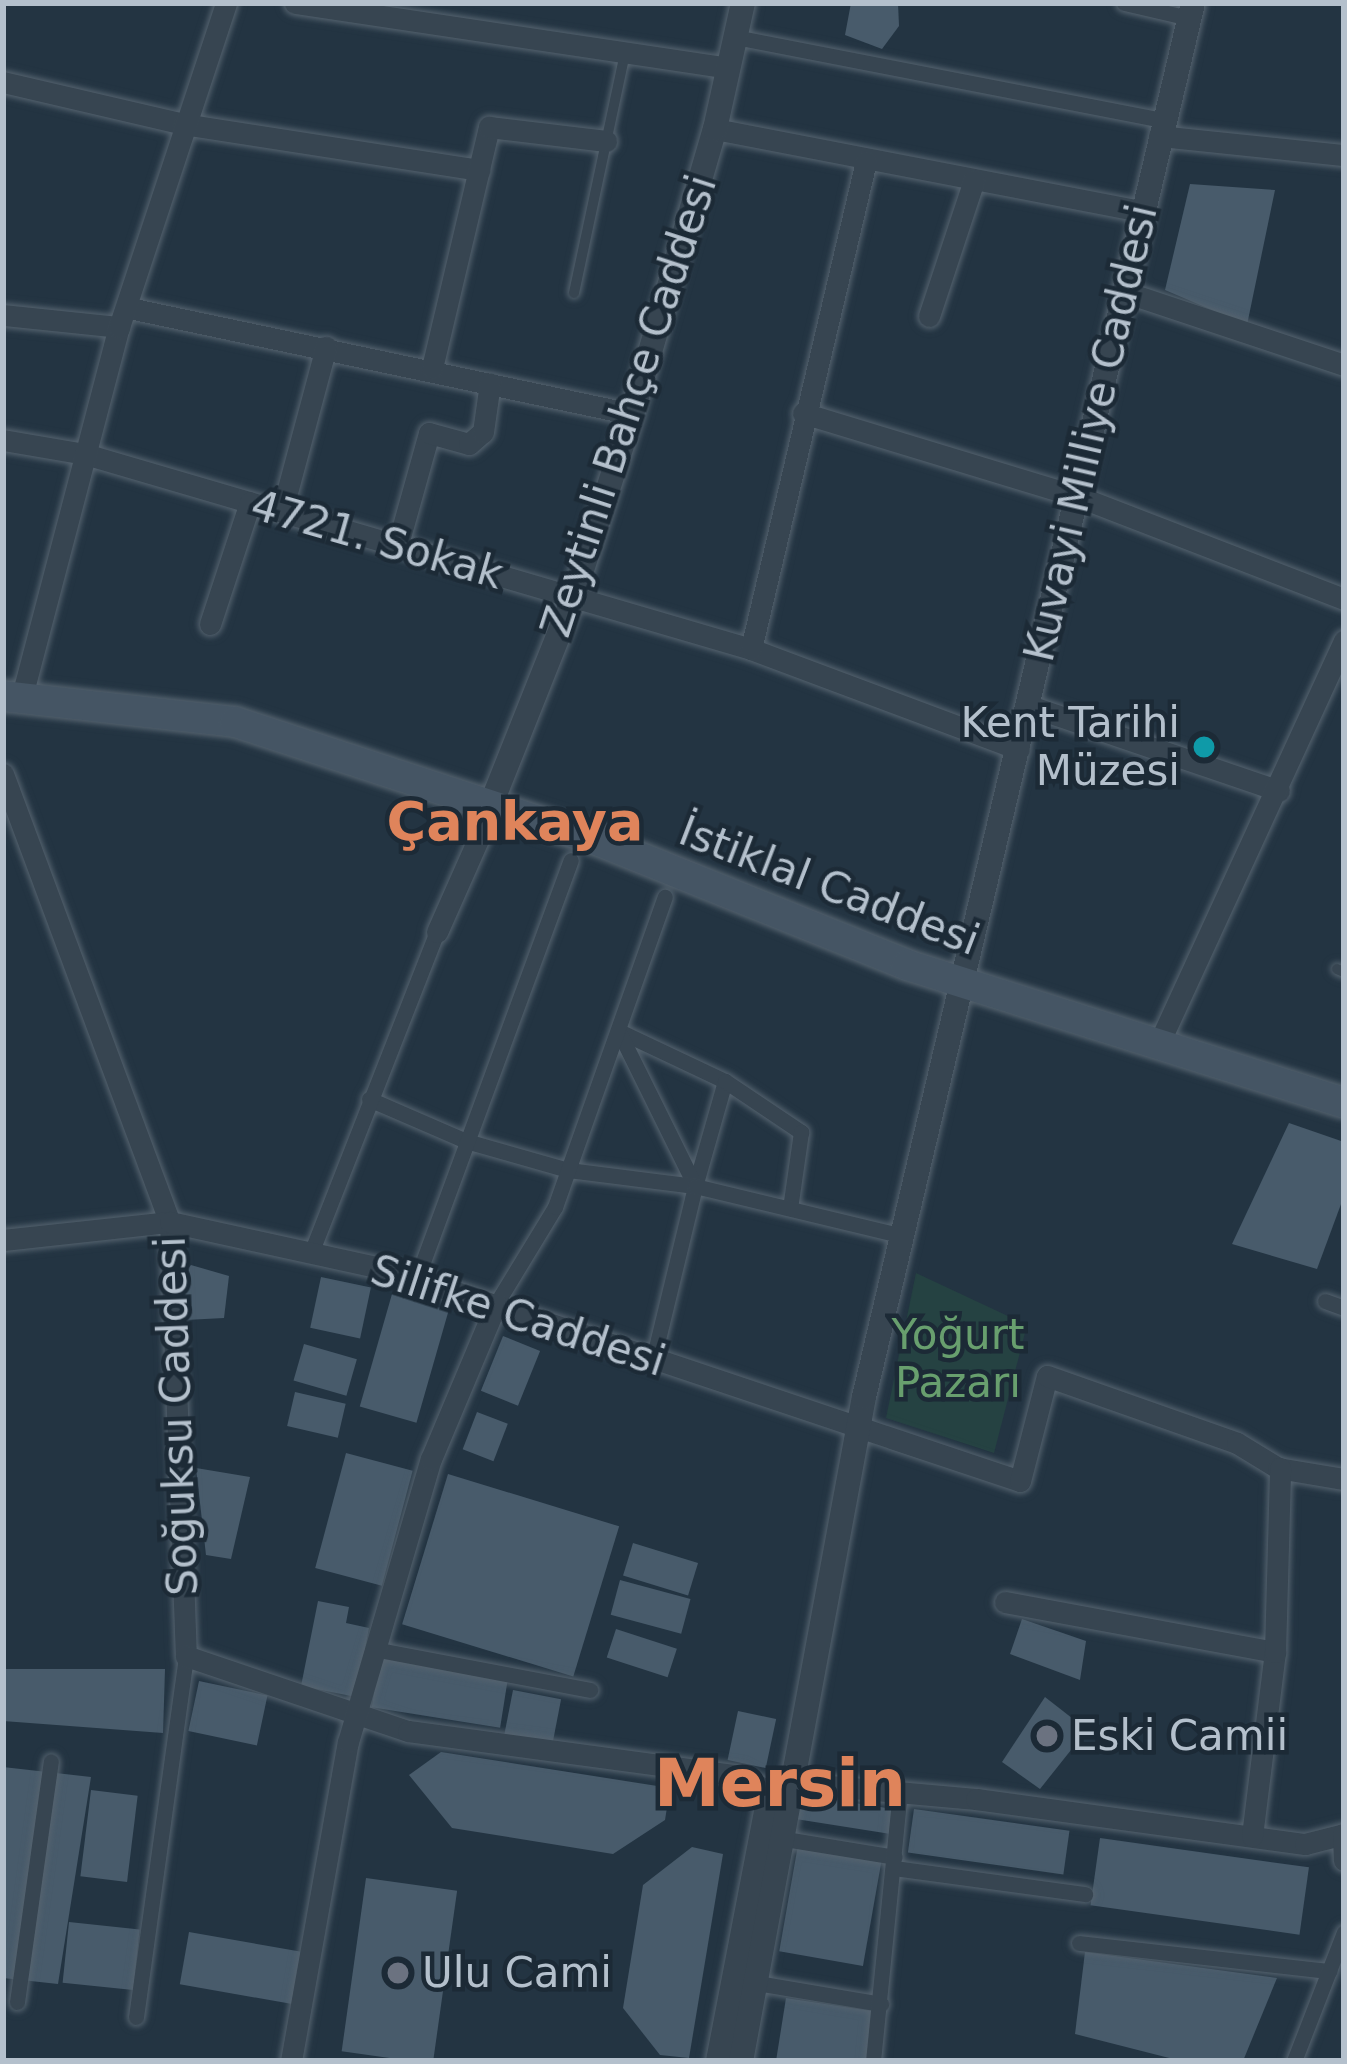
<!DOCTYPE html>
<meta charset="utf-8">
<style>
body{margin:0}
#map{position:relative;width:1347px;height:2064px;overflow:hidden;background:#233442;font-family:"DejaVu Sans",sans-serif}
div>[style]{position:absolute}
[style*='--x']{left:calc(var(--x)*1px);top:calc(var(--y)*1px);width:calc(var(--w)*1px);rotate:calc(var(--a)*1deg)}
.green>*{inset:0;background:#254242}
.building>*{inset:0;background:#485b6b;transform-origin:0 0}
.roads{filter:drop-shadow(0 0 3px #55636f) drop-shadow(0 0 3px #55636f)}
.service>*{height:10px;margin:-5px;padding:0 5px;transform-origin:5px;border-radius:5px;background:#374551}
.pedestrian>*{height:15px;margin:-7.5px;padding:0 7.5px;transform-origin:7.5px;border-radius:7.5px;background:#374551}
.minor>*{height:21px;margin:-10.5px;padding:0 10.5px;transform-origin:10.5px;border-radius:10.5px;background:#374551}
.tertiary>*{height:24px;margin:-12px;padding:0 12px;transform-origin:12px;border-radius:12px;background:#374551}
.secondary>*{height:30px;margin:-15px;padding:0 15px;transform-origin:15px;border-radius:15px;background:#455564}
.dots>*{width:33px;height:33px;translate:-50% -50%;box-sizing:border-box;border:6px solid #1c2a36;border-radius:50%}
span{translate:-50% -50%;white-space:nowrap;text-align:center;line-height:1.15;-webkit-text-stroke:9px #1c2a36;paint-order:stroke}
.street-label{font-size:42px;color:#b4c0cc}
.poi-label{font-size:42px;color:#b4c0cc}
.right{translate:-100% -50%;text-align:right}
.left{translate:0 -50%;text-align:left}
.park-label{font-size:42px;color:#689f6e}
.district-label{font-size:54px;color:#df845b;font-weight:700}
.town-label{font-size:66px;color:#df845b;font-weight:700}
.frame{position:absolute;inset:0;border:6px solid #b4c0cc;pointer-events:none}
</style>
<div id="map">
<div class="green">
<div style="clip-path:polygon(916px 1273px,1027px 1325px,994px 1453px,886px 1418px)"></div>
</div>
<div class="building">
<div style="clip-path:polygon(851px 3px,898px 3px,899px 26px,882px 49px,845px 35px)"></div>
<div style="clip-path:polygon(1190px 184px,1275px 190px,1247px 325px,1165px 290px)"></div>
<div style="clip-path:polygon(1289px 1123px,1344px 1142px,1344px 1196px,1317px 1269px,1232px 1244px)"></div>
<div style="clip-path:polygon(191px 1265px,229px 1276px,224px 1318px,186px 1320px,184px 1273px)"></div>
<div style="left:321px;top:1277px;width:51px;height:52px;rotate:12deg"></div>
<div style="left:392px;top:1294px;width:59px;height:117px;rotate:16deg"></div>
<div style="left:503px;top:1336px;width:40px;height:59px;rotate:22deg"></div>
<div style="left:304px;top:1344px;width:55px;height:38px;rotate:16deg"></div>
<div style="left:295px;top:1392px;width:52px;height:35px;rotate:13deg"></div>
<div style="left:477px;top:1412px;width:33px;height:40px;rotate:21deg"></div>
<div style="left:346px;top:1453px;width:69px;height:119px;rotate:15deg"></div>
<div style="clip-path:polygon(196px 1468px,250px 1477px,231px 1559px,206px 1555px)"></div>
<div style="left:448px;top:1474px;width:179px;height:157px;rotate:17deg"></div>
<div style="left:633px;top:1543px;width:68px;height:34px;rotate:17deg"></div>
<div style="left:620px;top:1580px;width:73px;height:36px;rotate:15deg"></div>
<div style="clip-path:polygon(318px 1601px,349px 1607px,346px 1623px,369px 1628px,356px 1697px,301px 1686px)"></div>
<div style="clip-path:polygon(1022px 1619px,1086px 1641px,1080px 1680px,1010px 1654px)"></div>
<div style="left:616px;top:1629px;width:64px;height:30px;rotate:18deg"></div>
<div style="left:380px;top:1655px;width:130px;height:53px;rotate:9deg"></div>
<div style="clip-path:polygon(3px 1669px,165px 1669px,163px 1733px,3px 1721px)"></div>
<div style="left:199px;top:1681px;width:70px;height:51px;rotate:12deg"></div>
<div style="left:513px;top:1690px;width:49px;height:48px;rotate:11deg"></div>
<div style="clip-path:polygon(1045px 1697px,1077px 1722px,1071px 1750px,1040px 1789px,1002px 1762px)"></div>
<div style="left:738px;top:1711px;width:39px;height:50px;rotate:12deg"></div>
<div style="clip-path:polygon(441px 1752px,670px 1788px,665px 1820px,613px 1854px,452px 1828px,409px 1775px)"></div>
<div style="clip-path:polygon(3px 1767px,91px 1777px,58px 1984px,3px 1978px)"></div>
<div style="left:91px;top:1790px;width:47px;height:87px;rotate:7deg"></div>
<div style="left:798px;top:1794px;width:101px;height:25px;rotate:9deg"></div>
<div style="left:914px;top:1809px;width:157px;height:44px;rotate:8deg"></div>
<div style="left:1100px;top:1838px;width:211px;height:68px;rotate:8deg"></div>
<div style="left:798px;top:1845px;width:85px;height:108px;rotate:10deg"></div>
<div style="clip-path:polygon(692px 1847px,723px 1854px,689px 2058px,660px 2055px,623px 2008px,643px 1885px)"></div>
<div style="left:366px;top:1878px;width:92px;height:175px;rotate:8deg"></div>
<div style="left:69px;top:1922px;width:71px;height:61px;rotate:6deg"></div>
<div style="left:189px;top:1932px;width:117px;height:53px;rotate:10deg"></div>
<div style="clip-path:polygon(1085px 1952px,1277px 1978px,1243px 2061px,1181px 2061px,1075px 2034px)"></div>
<div style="clip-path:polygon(786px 1998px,878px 2012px,870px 2061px,776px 2061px)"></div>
</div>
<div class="roads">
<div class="service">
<div style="--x:574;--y:293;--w:245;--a:-78"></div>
<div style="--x:1337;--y:969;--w:8;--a:23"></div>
</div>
<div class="pedestrian">
<div style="--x:1124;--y:3;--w:67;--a:13"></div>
<div style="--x:735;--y:37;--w:436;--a:11"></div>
<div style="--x:619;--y:1031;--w:117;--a:25.3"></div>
<div style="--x:725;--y:1081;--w:109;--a:105.9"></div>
<div style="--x:619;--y:1032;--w:172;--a:63.7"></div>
<div style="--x:725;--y:1081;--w:92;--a:33.9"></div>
<div style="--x:801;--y:1132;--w:77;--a:98.2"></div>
<div style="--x:369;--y:1099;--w:106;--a:23.4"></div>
<div style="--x:466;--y:1141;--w:106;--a:15.9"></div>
<div style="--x:568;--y:1170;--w:128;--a:7.2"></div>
<div style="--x:311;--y:1253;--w:345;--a:-68.6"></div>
<div style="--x:417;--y:1278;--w:445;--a:-69.8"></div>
<div style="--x:1325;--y:1301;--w:20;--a:20"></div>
<div style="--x:496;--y:1304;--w:114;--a:-58.7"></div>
<div style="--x:555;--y:1207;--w:329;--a:-70.5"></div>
<div style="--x:653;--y:1360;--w:179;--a:-76.4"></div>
<div style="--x:695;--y:1186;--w:214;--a:13.5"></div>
<div style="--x:379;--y:1650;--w:215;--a:10.7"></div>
<div style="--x:785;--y:1839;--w:111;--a:9.3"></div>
<div style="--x:894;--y:1868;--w:193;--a:7.8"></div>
<div style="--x:1079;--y:1943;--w:252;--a:6.4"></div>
<div style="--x:757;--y:1983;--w:126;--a:9.6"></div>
<div style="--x:17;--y:2002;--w:243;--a:-82"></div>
<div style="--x:136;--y:2017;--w:364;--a:-82.1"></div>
<div style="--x:873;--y:2061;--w:270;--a:-84.3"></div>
<div style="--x:1294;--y:2061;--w:138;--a:-68.8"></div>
</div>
<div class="minor">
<div style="--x:295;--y:3;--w:438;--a:8.5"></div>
<div style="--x:3;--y:82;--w:185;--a:13.1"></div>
<div style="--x:183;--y:124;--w:300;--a:8.8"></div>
<div style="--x:715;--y:129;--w:432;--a:10.9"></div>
<div style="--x:1159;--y:136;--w:186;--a:5.9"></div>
<div style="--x:1122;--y:291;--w:234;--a:18.4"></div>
<div style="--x:129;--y:308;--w:514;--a:11.9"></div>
<div style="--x:3;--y:315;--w:117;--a:5.9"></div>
<div style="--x:929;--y:316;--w:143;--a:-71.7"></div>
<div style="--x:432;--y:368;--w:248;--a:-76.7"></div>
<div style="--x:489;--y:127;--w:118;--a:6.8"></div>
<div style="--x:803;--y:413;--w:286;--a:16.9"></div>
<div style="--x:1077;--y:496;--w:286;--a:21.1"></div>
<div style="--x:3;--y:440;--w:83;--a:9.7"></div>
<div style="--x:85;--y:454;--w:694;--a:16.32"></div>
<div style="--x:751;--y:649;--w:286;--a:20.5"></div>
<div style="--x:282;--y:511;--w:170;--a:-75"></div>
<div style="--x:398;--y:544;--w:115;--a:-74.4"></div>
<div style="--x:429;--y:433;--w:41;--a:15.4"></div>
<div style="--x:469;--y:444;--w:18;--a:-41"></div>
<div style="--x:483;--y:432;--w:49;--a:-81.9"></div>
<div style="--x:210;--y:624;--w:128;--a:-71.8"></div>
<div style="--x:751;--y:649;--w:501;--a:-76.74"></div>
<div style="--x:22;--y:696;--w:382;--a:-75.3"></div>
<div style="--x:119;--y:327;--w:341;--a:-71.7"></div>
<div style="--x:1030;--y:706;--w:263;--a:18.8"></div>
<div style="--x:3;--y:774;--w:478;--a:69.6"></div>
<div style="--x:170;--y:1222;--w:434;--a:87.9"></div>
<div style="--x:186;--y:1656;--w:234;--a:18.7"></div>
<div style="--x:408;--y:1731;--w:335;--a:7.7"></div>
<div style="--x:740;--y:1776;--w:34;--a:28"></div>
<div style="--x:770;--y:1792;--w:28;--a:-19"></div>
<div style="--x:796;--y:1783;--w:181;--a:5.1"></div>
<div style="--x:976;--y:1799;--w:332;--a:7.8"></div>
<div style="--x:1305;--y:1844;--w:40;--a:-14.4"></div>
<div style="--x:437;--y:932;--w:114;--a:-66.1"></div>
<div style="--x:1159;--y:1043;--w:443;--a:-65.3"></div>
<div style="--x:3;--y:1240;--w:168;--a:-6.2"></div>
<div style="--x:170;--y:1222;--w:225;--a:12.3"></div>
<div style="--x:390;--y:1270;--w:664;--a:18.52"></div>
<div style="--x:1020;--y:1481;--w:108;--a:-75.6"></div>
<div style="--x:1047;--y:1376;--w:201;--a:19.4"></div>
<div style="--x:1237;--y:1443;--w:48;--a:31.4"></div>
<div style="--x:1278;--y:1468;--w:67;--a:9.5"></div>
<div style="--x:1005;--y:1602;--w:275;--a:10.5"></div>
<div style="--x:1343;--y:1834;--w:26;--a:88"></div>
<div style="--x:1252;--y:1836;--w:185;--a:-82.9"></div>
<div style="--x:1275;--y:1652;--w:184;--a:-88.4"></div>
<div style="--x:291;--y:2061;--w:324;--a:-79.9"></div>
<div style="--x:348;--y:1742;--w:295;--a:-73.7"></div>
<div style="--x:431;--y:1459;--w:168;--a:-67.2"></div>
</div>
<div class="tertiary">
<div style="--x:492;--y:802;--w:219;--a:-68.3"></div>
<div style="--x:573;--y:598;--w:193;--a:-72.2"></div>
<div style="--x:632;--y:414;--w:297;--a:-73.8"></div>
<div style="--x:715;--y:129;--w:129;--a:-77.5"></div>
<div style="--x:718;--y:2061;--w:274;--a:-79.1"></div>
<div style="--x:741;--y:2061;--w:675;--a:-79.51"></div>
<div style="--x:864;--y:1397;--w:1432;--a:-76.72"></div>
</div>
<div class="secondary">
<div style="--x:3;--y:696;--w:233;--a:6.4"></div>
<div style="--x:235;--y:722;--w:378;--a:18.1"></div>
<div style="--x:594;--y:839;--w:337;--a:21.9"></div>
<div style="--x:907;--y:965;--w:458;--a:17.5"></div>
</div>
</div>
<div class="dots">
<div style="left:1204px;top:747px;background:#0f9aa8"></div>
<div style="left:1047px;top:1736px;background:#6b7280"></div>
<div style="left:398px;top:1973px;background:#6b7280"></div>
</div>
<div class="street-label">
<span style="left:629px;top:406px;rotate:-72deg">Zeytinli Bahçe Caddesi</span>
<span style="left:1091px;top:433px;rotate:-77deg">Kuvayi Milliye Caddesi</span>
<span style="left:377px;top:540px;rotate:16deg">4721. Sokak</span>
<span style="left:829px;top:886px;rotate:21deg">İstiklal Caddesi</span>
<span style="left:518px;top:1316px;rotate:18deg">Silifke Caddesi</span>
<span style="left:177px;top:1416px;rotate:-92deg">Soğuksu Caddesi</span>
</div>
<div class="poi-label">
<span class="right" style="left:1180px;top:747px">Kent Tarihi<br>Müzesi</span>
<span class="left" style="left:1071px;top:1736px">Eski Camii</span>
<span class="left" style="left:422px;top:1973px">Ulu Cami</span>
</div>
<div class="park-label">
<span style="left:958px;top:1359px">Yoğurt<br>Pazarı</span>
</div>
<div class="district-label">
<span style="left:515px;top:822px">Çankaya</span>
</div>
<div class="town-label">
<span style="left:780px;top:1784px">Mersin</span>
</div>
<div class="frame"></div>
</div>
